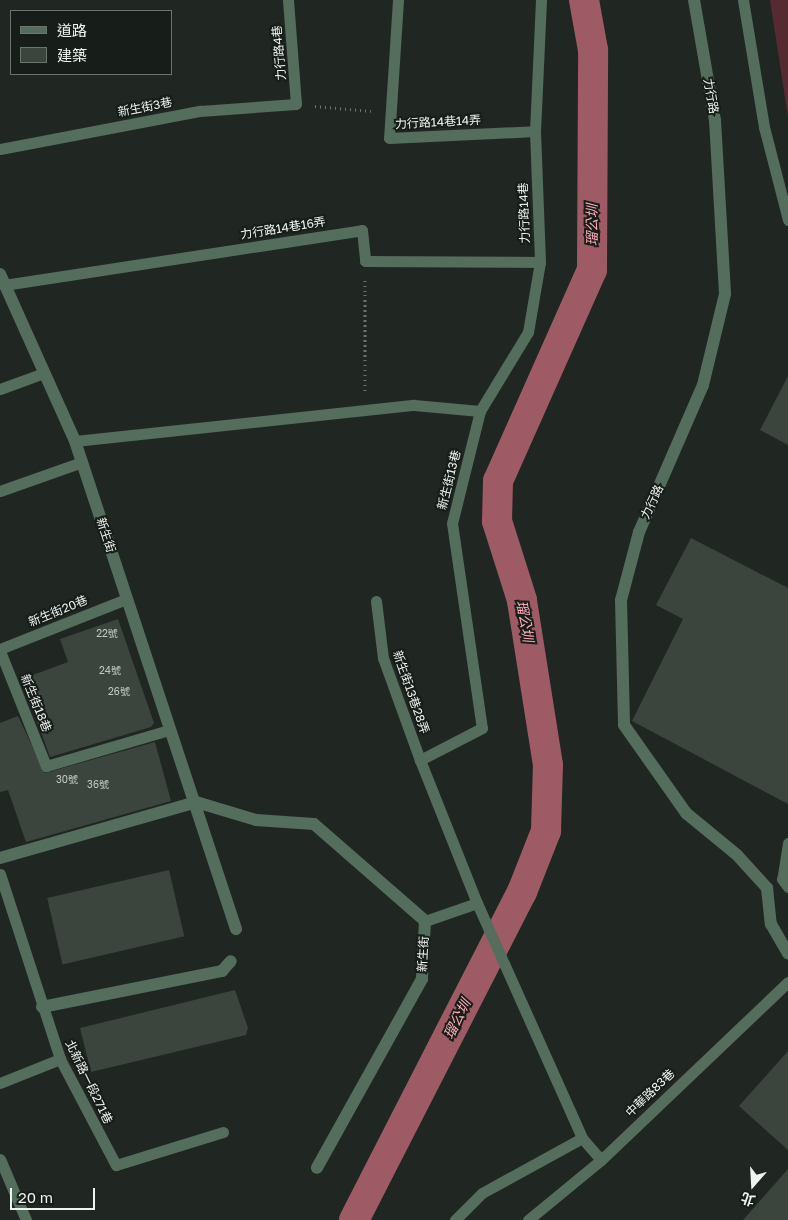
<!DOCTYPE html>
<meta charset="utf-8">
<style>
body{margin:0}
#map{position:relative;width:788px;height:1220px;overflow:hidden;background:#202722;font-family:"Golos Text","Noto Sans TC",sans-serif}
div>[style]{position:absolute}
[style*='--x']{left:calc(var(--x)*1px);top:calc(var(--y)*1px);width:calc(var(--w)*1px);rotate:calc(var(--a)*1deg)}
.green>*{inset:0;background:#562a31}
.canal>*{height:30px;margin:-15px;padding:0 15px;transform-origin:15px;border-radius:15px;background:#9f5b65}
.building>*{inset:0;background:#3c443e;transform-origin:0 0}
.path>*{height:3px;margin-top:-1.5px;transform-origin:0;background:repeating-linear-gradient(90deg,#6d736e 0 1px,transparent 0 5px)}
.service>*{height:11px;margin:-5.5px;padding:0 5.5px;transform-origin:5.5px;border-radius:5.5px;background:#556d5c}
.minor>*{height:12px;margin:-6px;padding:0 6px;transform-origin:6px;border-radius:6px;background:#556d5c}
span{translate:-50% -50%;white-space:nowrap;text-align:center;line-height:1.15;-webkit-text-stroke:4px #171d19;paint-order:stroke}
.number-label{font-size:10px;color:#c2c8c4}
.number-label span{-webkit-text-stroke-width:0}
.street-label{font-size:12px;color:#eff4f0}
.water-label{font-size:14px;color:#fdacb6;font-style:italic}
.legend{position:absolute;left:10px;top:10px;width:162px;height:65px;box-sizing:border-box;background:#171d19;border:1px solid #6d736f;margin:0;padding:6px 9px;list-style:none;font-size:15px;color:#eff4f0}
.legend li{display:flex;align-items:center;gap:10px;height:25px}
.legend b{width:25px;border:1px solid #6d736f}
.north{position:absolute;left:728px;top:1160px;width:50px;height:50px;-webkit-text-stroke:4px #171d19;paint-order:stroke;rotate:199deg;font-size:14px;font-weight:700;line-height:20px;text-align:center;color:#eff4f0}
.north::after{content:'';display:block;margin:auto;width:18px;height:22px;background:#eff4f0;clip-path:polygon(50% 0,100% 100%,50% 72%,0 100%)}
.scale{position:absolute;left:10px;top:1188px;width:85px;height:22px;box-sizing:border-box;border:2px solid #eff4f0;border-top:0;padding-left:6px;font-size:15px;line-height:18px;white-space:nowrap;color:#eff4f0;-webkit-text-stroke:4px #171d19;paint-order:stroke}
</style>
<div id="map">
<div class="green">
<div style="clip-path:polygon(770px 0,788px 0,788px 117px)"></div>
</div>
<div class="canal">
<div style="--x:354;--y:1220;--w:369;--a:-62.9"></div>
<div style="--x:522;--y:892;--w:66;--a:-68.5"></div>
<div style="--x:546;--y:831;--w:66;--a:-88.3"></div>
<div style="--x:548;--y:765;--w:167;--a:-99"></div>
<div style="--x:522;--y:600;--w:83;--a:-107.6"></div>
<div style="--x:497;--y:521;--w:40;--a:-88.6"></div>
<div style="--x:498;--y:481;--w:231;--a:-66"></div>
<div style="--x:592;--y:270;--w:220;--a:-89.7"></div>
<div style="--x:593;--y:50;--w:51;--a:-100.2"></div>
</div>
<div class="building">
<div style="clip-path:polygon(788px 376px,788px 445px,760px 430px)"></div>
<div style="clip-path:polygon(691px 538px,788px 588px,788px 804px,632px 721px,683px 619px,656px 605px)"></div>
<div style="clip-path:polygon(118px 619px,154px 723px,151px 727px,50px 757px,22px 679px,68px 662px,60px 639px)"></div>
<div style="clip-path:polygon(18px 716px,45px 773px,155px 742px,171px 801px,26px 842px,8px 790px,0 792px,0 723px)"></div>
<div style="left:169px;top:870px;width:68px;height:125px;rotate:77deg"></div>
<div style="clip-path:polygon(235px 990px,248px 1028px,246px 1035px,91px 1072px,80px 1028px)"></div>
<div style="clip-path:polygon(788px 1051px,788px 1150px,739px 1106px)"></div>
<div style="clip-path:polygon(788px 1169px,788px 1220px,743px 1220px)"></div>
</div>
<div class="path">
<div style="--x:315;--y:106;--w:56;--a:5.1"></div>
<div style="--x:365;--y:280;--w:112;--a:90"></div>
</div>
<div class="service">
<div style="--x:398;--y:0;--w:138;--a:93.7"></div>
<div style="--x:389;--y:138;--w:146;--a:-2.7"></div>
<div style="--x:541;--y:0;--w:131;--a:92.6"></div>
<div style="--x:535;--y:131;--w:131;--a:87.8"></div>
<div style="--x:540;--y:262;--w:71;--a:99.7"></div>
<div style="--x:528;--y:332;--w:92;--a:121.3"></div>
<div style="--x:480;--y:411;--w:115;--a:104"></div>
<div style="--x:452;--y:523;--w:207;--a:81.7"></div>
<div style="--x:482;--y:728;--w:70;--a:152.7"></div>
<div style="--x:420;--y:760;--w:154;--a:68.3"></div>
<div style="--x:477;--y:903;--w:257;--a:65.9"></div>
<div style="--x:582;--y:1138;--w:29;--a:49"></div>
<div style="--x:743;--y:0;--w:129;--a:80.6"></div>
<div style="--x:764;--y:127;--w:96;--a:75.5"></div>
<div style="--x:0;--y:149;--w:204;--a:-10.8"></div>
<div style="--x:200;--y:111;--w:96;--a:-4.2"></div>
<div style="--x:296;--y:104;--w:104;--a:-94.4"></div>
<div style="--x:4;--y:285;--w:362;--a:-8.7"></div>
<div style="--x:362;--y:230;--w:31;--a:84"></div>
<div style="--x:365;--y:261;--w:175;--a:0.3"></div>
<div style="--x:0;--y:389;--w:47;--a:-20"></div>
<div style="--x:75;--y:441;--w:341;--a:-6.1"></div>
<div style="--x:414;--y:405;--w:66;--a:5.2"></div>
<div style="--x:0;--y:491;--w:87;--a:-19.5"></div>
<div style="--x:376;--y:601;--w:57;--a:83"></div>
<div style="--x:383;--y:658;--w:109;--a:70.1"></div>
<div style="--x:0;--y:649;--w:136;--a:-21.6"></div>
<div style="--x:0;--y:651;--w:124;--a:68.2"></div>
<div style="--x:46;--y:766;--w:128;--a:-16.3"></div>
<div style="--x:788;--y:843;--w:36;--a:99"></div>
<div style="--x:782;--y:879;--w:10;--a:53"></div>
<div style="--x:0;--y:874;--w:194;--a:72"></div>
<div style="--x:60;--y:1059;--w:120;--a:62.2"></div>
<div style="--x:116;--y:1165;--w:112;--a:-17.1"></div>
<div style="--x:425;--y:921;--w:55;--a:-19.1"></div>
<div style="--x:0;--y:1083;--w:65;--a:-21.8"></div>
<div style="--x:0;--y:1159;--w:66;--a:66.9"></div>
<div style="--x:455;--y:1220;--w:38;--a:-45"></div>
<div style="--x:482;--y:1193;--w:114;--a:-28.8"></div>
<div style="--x:528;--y:1220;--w:94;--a:-39.4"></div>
<div style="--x:601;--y:1160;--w:258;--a:-43.6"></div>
</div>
<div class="minor">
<div style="--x:694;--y:0;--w:122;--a:80.1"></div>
<div style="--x:715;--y:120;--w:174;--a:86.7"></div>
<div style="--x:725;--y:294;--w:94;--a:103.6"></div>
<div style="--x:703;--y:385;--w:160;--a:113.5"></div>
<div style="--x:639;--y:532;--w:70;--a:104.8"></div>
<div style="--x:621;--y:600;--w:125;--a:88.6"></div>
<div style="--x:624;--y:725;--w:108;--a:54.8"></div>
<div style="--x:686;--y:813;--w:66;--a:39.5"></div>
<div style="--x:737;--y:855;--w:45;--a:47.7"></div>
<div style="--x:767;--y:888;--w:36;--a:84"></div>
<div style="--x:771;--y:924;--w:34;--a:60"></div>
<div style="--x:0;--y:274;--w:183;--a:65.8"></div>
<div style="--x:75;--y:441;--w:514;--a:71.74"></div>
<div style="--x:0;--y:858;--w:204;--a:-15.9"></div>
<div style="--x:196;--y:802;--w:63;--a:16.7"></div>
<div style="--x:256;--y:820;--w:58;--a:3.9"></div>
<div style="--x:314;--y:824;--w:147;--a:41.1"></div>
<div style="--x:425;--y:921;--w:58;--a:93"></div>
<div style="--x:422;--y:979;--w:216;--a:119.1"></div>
<div style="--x:42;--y:1007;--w:184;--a:-11.3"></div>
<div style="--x:222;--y:971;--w:13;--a:-48"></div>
</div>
<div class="number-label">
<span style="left:107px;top:634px">22號</span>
<span style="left:110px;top:671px">24號</span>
<span style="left:119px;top:692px">26號</span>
<span style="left:67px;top:780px">30號</span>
<span style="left:98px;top:785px">36號</span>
</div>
<div class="street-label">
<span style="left:279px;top:53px;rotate:-95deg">力行路4巷</span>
<span style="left:711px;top:96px;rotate:80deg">力行路</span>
<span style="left:145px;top:107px;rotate:-11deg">新生街3巷</span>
<span style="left:438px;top:122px;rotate:-3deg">力行路14巷14弄</span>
<span style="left:524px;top:213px;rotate:-92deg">力行路14巷</span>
<span style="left:283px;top:228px;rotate:-9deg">力行路14巷16弄</span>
<span style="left:449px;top:480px;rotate:-76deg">新生街13巷</span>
<span style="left:652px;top:502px;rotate:-65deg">力行路</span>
<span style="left:106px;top:535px;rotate:72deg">新生街</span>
<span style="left:58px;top:611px;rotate:-22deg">新生街20巷</span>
<span style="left:411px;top:692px;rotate:71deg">新生街13巷28弄</span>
<span style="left:36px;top:703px;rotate:68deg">新生街18巷</span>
<span style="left:423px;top:954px;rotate:-87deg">新生街</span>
<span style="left:89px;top:1082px;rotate:64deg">北新路一段271巷</span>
<span style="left:650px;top:1093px;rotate:-44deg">中華路83巷</span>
</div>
<div class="water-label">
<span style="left:592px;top:225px;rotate:-90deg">瑠公圳</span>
<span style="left:525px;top:621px;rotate:80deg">瑠公圳</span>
<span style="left:457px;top:1019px;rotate:-63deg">瑠公圳</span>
</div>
<ul class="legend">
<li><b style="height:6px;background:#556d5c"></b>道路</li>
<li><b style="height:14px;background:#3c443e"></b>建築</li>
</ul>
<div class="north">北</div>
<div class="scale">20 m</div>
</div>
